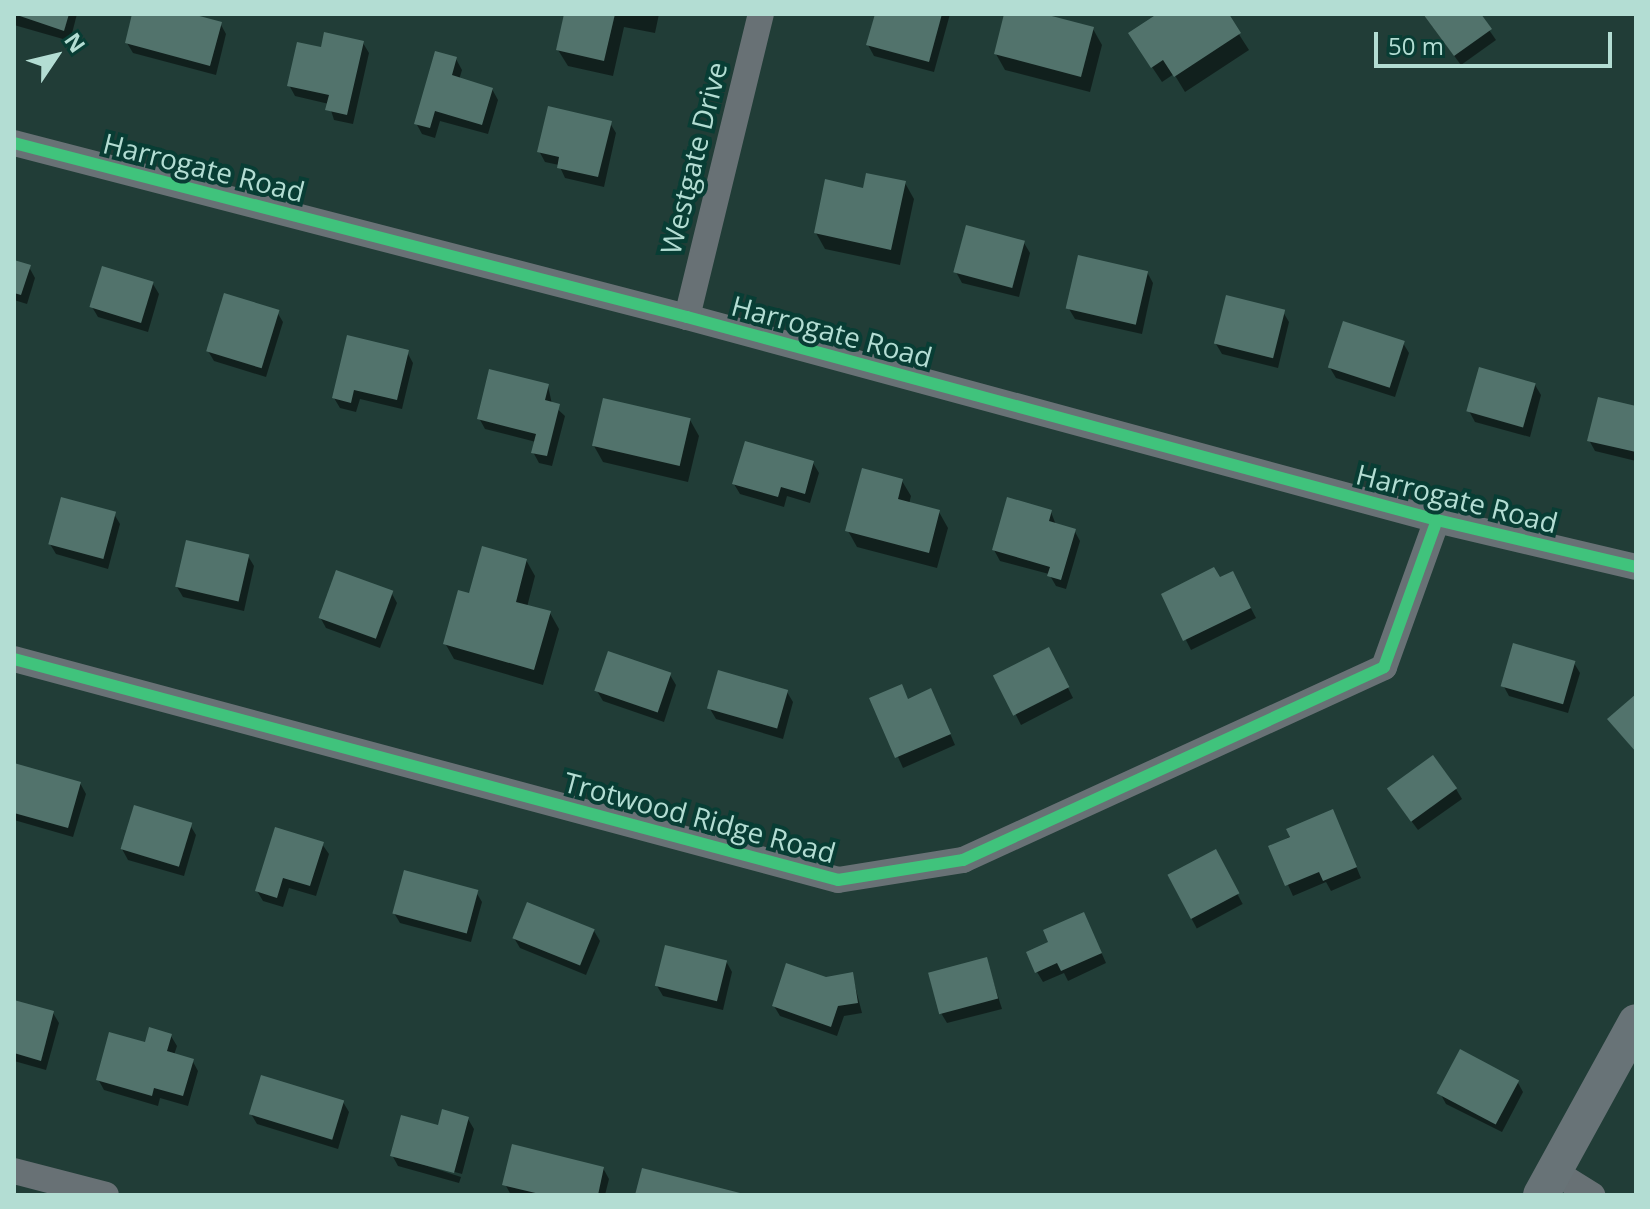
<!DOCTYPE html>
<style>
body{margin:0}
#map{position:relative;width:1650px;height:1209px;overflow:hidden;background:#213d37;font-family:"Open Sans",sans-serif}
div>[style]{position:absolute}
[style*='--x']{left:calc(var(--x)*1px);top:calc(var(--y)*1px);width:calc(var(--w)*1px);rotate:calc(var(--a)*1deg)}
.shadow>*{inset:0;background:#0007;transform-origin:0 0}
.building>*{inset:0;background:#52736c;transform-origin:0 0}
.street>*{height:26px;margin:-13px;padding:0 13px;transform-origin:13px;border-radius:13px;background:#687175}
.secondary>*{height:36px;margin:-18px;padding:0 18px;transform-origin:18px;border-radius:18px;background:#687377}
.cycleway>*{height:12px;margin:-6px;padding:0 6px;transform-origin:6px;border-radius:6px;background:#40c37c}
span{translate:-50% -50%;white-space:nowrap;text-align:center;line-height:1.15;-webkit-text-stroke:8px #083d34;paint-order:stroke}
.street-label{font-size:28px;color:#b3ddd3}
.frame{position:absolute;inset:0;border:16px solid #b3ddd3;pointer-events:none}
.north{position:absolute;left:16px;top:16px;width:80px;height:80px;-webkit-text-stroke:6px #083d34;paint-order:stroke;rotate:55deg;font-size:22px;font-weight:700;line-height:32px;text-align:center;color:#b3ddd3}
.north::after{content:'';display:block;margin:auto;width:28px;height:36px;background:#b3ddd3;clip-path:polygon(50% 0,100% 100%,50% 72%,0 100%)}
.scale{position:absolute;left:1374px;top:32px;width:238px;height:36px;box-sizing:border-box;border:4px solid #b3ddd3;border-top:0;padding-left:10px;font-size:24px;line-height:28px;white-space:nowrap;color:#b3ddd3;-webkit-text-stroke:6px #083d34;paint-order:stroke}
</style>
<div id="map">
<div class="shadow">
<div style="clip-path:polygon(14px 14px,77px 14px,70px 41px,14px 25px)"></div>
<div style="clip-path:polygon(134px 14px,184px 14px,220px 23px,226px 34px,216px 75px,133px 53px,127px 43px)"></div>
<div style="clip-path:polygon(566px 14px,659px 14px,655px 33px,624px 27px,613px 76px,568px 66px,558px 50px)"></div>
<div style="clip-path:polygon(877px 14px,950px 14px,934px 72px,874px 56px,868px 45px)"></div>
<div style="clip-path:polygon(1006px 14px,1036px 14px,1093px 29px,1102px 45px,1090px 92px,1005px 70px,996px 54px)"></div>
<div style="clip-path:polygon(1161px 14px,1226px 14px,1249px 50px,1185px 92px,1174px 74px,1162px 82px,1140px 49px)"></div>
<div style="clip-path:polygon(1423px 14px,1478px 14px,1496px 40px,1461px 65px)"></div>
<div style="clip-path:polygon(363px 43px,369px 53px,353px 124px,334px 120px,329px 104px,295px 96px,289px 85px,322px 50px)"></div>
<div style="clip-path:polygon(456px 59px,462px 70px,459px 80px,492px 89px,498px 100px,488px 134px,440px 121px,435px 138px,422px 134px,416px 123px)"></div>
<div style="clip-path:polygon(610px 123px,616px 133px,604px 187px,565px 178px,559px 165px,545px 162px,539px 151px)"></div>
<div style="clip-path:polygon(905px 183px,914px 199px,900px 265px,825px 249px,816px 233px)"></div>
<div style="clip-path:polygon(1024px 243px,1030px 253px,1019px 297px,962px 283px,956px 272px)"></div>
<div style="clip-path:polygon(14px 262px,29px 267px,35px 278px,27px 304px,14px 300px)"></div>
<div style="clip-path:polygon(1147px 272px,1153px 283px,1142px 334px,1075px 319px,1069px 309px)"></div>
<div style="clip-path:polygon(153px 284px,159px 294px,148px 332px,98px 317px,92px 307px)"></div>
<div style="clip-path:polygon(277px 312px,283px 322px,266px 377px,214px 361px,208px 351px)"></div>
<div style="clip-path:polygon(1283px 312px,1289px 322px,1278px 368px,1222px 354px,1216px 344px)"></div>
<div style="clip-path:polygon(1403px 343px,1409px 353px,1395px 397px,1336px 378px,1330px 368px)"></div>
<div style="clip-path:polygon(407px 352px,413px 363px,402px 409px,360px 399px,356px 412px,340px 408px,334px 398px)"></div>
<div style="clip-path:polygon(1535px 385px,1541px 395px,1530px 437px,1475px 422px,1469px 411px)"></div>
<div style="clip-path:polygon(548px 386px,552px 404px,565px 416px,552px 466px,539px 463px,533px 452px,536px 442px,485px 429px,479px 418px)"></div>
<div style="clip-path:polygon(1636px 408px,1636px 461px,1595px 451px,1589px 440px)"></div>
<div style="clip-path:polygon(690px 420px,699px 436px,688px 482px,603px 462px,594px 446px)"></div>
<div style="clip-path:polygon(813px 463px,819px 473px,810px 503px,787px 496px,784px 507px,740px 494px,734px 484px)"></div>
<div style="clip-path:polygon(902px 481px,911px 496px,909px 504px,939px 512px,948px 528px,937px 568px,857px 547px,848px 531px)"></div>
<div style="clip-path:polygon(1051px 512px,1056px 525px,1074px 530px,1080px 541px,1066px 589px,1056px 586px,1049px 574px,1000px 561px,994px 550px)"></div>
<div style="clip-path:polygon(114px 514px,120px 524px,108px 569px,56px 554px,50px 544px)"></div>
<div style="clip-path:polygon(248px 556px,254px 566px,244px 611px,183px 597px,177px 587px)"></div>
<div style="clip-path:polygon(526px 560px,535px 576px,527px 607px,550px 613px,559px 629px,543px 685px,454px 659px,445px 643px,470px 596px)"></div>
<div style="clip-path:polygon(1238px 583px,1256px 618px,1191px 650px,1163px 595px)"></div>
<div style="clip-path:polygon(391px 592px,397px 603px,380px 648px,326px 628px,320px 617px)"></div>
<div style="clip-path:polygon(1054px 660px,1073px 698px,1021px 725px,996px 676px)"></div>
<div style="clip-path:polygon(1574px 663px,1580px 673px,1568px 713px,1509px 696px,1503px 685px)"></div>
<div style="clip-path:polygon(670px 675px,676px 685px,664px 722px,603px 701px,597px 691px)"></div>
<div style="clip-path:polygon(787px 692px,793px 702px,783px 739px,716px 719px,710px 709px)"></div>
<div style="clip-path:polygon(872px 699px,936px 701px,955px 745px,903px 768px)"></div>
<div style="clip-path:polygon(14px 765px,80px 783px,86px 794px,73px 837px,14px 820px)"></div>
<div style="clip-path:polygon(1456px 789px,1462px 799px,1418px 830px,1395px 799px)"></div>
<div style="clip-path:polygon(1333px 812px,1361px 878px,1331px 891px,1326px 882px,1293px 896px,1271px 847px)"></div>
<div style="clip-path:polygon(190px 825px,196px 835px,184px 876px,128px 860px,122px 849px)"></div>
<div style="clip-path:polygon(322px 844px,329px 854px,316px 896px,289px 888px,283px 907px,263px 901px,257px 891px)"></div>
<div style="left:1215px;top:852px;width:59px;height:52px;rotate:62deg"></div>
<div style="clip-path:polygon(476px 892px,482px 902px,471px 942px,400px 923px,394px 913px)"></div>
<div style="clip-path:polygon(1089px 925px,1106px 963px,1068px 981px,1064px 973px,1043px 982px,1037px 972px)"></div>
<div style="clip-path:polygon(594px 931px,600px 941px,586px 975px,520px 948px,514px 938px)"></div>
<div style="clip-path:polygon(986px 959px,1002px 1009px,947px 1023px,941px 1013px)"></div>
<div style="clip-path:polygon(726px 961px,732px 972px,723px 1010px,663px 996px,657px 986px)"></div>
<div style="clip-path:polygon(852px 974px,862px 1013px,844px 1016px,837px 1036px,780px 1016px,774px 1006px)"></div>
<div style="clip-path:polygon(14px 1002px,53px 1013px,59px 1023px,46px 1070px,14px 1061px)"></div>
<div style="clip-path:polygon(171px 1036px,177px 1046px,174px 1055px,192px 1060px,198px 1071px,188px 1106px,160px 1098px,158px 1106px,104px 1090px,98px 1079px,146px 1045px)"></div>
<div style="clip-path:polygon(1517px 1081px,1523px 1092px,1502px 1132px,1446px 1104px,1440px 1093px)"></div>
<div style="clip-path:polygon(343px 1102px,349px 1112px,338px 1149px,257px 1124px,251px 1114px)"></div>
<div style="clip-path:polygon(468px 1119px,474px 1129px,462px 1174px,397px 1156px,461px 1177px,459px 1183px,398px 1166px,392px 1155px,440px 1128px)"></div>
<div style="clip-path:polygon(603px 1168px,609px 1179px,605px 1195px,511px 1195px,505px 1184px)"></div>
</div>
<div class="building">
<div style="clip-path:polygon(14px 14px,69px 14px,64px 31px)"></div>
<div style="clip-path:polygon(132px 14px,192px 14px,222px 22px,210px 66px,125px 43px)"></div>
<div style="clip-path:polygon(564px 14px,615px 14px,604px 61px,556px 50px)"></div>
<div style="clip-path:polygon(875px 14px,942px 14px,929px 62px,866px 45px)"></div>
<div style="clip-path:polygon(1004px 14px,1044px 14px,1094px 27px,1081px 77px,994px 54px)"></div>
<div style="clip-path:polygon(1157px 14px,1229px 14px,1241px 33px,1174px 77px,1163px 60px,1151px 68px,1128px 33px)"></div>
<div style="clip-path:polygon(1423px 14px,1481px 14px,1492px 29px,1454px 56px)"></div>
<div style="clip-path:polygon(324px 32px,364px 41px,347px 115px,325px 110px,329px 95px,287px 86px,297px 42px,321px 47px)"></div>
<div style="clip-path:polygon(435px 51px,457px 57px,452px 75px,493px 88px,482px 125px,435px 111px,430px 128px,414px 124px)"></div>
<div style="clip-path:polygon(548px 106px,612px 121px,598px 177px,557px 168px,559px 157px,537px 152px)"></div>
<div style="clip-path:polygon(866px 173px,906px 181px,891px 250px,814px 233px,825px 179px,863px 188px)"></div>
<div style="left:966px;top:225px;width:61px;height:49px;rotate:15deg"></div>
<div style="left:1078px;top:255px;width:72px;height:55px;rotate:13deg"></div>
<div style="clip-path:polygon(14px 260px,31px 265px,21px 295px,14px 293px)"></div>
<div style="left:102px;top:266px;width:54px;height:43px;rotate:17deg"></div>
<div style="left:224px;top:293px;width:58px;height:61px;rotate:17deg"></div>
<div style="left:1226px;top:295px;width:61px;height:50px;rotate:14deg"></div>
<div style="left:1343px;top:321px;width:65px;height:49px;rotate:18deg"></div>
<div style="clip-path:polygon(347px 335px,409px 350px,397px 400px,354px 390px,351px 403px,332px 398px)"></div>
<div style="left:1479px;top:367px;width:59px;height:46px;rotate:16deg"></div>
<div style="clip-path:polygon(489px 369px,549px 384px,545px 400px,560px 404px,547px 456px,531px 453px,536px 434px,477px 419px)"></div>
<div style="clip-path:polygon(1598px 397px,1636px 406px,1636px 452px,1587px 441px)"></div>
<div style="left:603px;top:398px;width:90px;height:49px;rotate:13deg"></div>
<div style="clip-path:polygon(745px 441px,814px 461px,805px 494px,781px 487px,778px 497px,732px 484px)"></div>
<div style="clip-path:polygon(862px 468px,903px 479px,898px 499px,940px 510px,929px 553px,845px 531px)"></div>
<div style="left:61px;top:497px;width:57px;height:49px;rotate:15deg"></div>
<div style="clip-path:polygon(1007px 497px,1052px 510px,1049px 521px,1076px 529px,1061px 580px,1047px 576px,1050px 567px,992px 550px)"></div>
<div style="left:186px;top:540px;width:65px;height:48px;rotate:13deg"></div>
<div style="clip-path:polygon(482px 546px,527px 559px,516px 602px,551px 611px,534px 670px,443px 644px,458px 590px,469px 593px)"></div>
<div style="clip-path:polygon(1214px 567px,1220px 577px,1233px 571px,1251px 608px,1183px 641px,1161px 594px)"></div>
<div style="left:336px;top:570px;width:61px;height:51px;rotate:20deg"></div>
<div style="left:1513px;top:643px;width:65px;height:45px;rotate:16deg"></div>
<div style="left:1049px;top:647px;width:45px;height:63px;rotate:63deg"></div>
<div style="left:608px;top:651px;width:67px;height:42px;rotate:19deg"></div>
<div style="left:718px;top:670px;width:73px;height:40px;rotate:16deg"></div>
<div style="clip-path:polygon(902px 684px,908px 699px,931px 688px,951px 734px,895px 758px,869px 698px)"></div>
<div style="clip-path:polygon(1636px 694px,1636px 752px,1607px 719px)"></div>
<div style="left:1433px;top:755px;width:41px;height:57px;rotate:54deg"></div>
<div style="clip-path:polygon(14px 763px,81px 782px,68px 828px,14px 813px)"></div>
<div style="left:134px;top:805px;width:61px;height:46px;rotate:17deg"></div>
<div style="clip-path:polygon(1333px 809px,1357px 867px,1323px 881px,1319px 872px,1285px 886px,1268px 846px,1290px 837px,1286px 829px)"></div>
<div style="clip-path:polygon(275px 827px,324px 842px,310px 886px,283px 878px,277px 898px,255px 891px)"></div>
<div style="left:1216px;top:849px;width:50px;height:55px;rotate:62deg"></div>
<div style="left:404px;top:870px;width:77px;height:45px;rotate:15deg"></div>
<div style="left:527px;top:902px;width:73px;height:39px;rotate:22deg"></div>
<div style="clip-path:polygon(1084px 912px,1102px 953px,1061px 971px,1057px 963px,1035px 973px,1026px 952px,1048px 942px,1043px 930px)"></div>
<div style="left:665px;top:945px;width:64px;height:42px;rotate:14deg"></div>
<div style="left:987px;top:957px;width:43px;height:61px;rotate:75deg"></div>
<div style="clip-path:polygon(786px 963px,826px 977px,853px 972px,858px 1003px,838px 1006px,831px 1027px,772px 1006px)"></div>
<div style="clip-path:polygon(14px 1000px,54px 1011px,41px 1061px,14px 1053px)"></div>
<div style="clip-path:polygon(149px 1027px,172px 1034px,167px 1051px,194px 1059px,183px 1096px,154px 1088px,152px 1096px,96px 1080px,109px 1032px,145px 1042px)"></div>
<div style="left:1460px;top:1049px;width:67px;height:50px;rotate:28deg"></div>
<div style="left:261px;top:1075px;width:87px;height:41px;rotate:17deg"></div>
<div style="clip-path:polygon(442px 1109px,469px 1117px,454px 1173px,390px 1156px,401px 1115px,438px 1125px)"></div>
<div style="clip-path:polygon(512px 1144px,604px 1167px,598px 1195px,544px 1195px,502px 1185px)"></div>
<div style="clip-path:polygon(642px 1168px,744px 1194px,744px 1195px,635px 1195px)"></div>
</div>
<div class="street">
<div style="--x:14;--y:143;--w:695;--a:14.5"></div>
<div style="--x:687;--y:317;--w:777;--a:15.15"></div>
<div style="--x:1437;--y:520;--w:204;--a:13.3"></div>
<div style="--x:687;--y:317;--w:312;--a:-76.3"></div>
<div style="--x:14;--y:659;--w:853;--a:15.01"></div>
<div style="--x:838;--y:880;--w:127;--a:-9.1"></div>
<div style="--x:963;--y:860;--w:463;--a:-24.6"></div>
<div style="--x:1384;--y:667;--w:156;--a:-70.2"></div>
<div style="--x:14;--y:1171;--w:95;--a:14.6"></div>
<div style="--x:1555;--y:1172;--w:44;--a:31.9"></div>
</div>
<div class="secondary">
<div style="--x:1541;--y:1195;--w:197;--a:-61.2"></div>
</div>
<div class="cycleway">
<div style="--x:14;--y:143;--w:695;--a:14.5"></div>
<div style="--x:687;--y:317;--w:777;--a:15.15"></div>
<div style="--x:1437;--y:520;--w:204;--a:13.3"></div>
<div style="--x:14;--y:659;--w:853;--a:15.01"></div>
<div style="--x:838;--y:880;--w:127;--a:-9.1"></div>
<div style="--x:963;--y:860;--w:463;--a:-24.6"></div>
<div style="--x:1384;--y:667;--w:156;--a:-70.2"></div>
</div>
<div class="street-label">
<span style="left:693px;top:158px;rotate:-76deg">Westgate Drive</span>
<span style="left:204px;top:167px;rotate:14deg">Harrogate Road</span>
<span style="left:832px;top:331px;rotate:15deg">Harrogate Road</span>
<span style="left:1457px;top:498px;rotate:14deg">Harrogate Road</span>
<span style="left:700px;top:817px;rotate:15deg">Trotwood Ridge Road</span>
</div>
<div class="frame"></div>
<div class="north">N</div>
<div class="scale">50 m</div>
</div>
